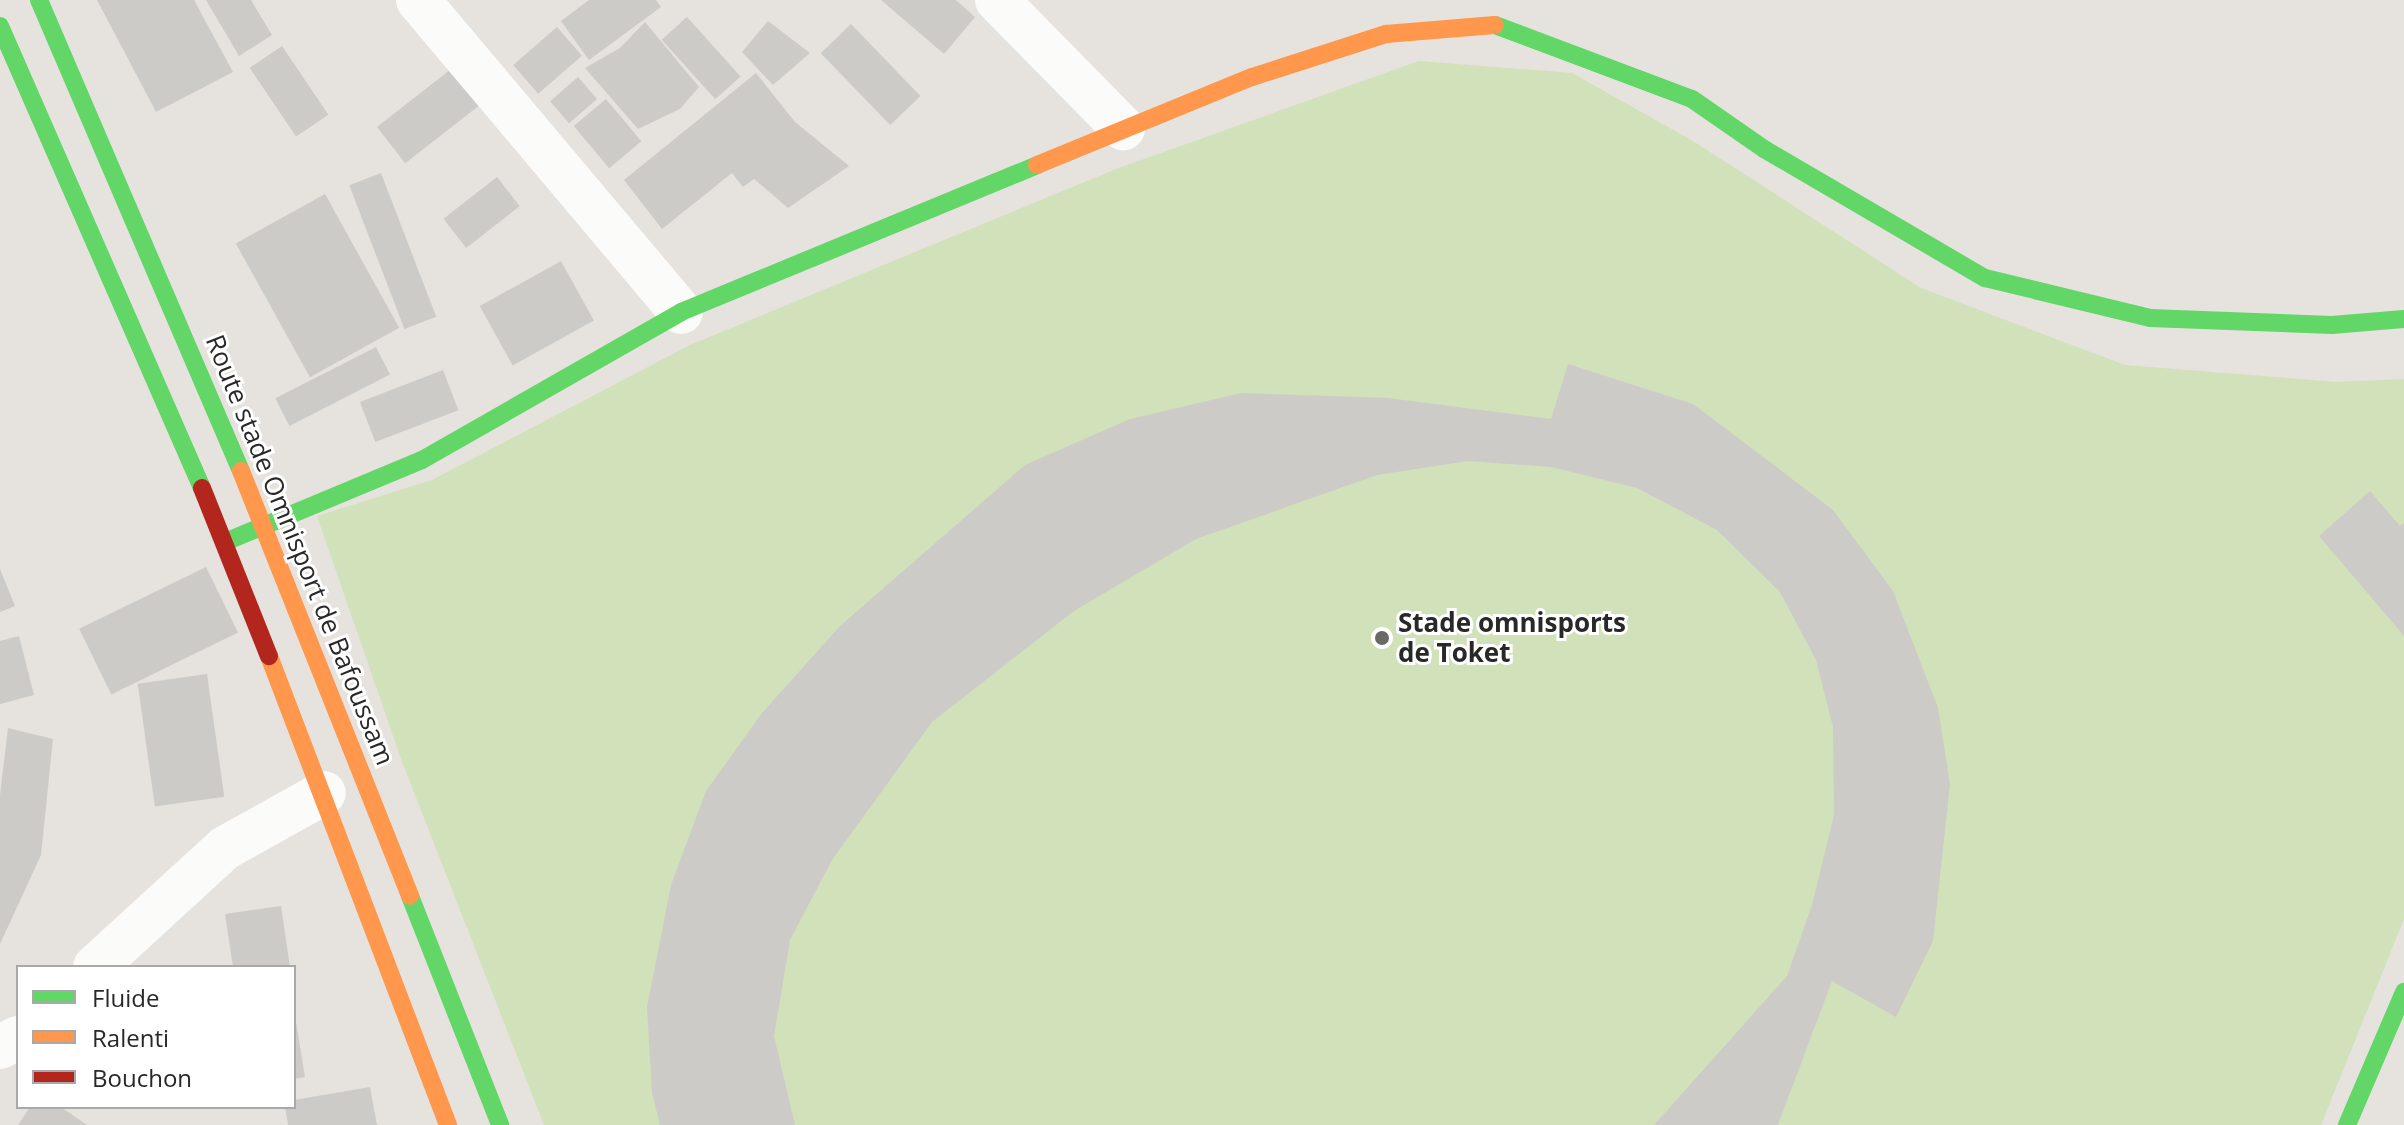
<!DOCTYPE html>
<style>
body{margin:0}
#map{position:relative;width:2404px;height:1125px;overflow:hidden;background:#e6e2de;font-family:"Open Sans",sans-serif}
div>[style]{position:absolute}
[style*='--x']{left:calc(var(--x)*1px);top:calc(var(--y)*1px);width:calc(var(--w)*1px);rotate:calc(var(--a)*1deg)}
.pitch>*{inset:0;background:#d1e1b9}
.building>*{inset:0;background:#cdcbc8;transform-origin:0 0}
.street>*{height:44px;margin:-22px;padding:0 22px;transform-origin:22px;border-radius:22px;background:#fbfbfa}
.fast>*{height:18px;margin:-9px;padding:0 9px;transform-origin:9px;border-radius:9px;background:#63d668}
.slow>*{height:18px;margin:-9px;padding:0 9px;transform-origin:9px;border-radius:9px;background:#ff974d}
.jam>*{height:18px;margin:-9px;padding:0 9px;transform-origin:9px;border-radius:9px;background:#b3261e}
.dots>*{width:22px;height:22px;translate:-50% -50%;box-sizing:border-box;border:4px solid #fff;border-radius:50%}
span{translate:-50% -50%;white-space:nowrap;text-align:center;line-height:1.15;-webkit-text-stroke:6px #fff;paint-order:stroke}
.street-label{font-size:26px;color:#282828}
.poi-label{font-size:26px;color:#282828;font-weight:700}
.left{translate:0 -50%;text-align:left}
.legend{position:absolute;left:16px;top:965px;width:280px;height:144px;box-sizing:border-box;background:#fff;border:2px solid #a9a9a9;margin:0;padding:10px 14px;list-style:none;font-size:24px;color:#282828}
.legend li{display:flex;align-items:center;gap:16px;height:40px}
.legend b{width:40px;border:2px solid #a9a9a9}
</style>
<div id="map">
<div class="pitch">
<div style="clip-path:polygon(1419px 61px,1572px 73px,1693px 141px,1921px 288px,2125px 365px,2337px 382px,2404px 379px,2404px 919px,2321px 1125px,544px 1125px,401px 759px,317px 516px,432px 480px,690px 345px,1116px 169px)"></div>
</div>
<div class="building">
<div style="clip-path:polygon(97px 0,194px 0,233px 72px,156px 112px)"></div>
<div style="clip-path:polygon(206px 0,251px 0,272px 35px,239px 56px)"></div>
<div style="clip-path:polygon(589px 0,656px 0,661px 7px,589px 60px,561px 21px)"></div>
<div style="clip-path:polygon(881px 0,956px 0,975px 17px,944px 54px)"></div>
<div style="left:687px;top:17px;width:80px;height:34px;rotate:48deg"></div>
<div style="clip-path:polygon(768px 21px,810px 53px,773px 85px,742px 52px)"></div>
<div style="clip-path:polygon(645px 22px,699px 87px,680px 109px,638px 129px,585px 68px,620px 48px)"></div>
<div style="left:851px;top:24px;width:100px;height:42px;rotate:46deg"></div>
<div style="left:557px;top:27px;width:38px;height:58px;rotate:49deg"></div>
<div style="left:282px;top:46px;width:83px;height:39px;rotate:56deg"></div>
<div style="left:455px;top:66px;width:46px;height:99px;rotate:52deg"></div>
<div style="clip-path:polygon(756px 73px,795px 122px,849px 166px,788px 208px,754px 179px,743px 187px,732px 173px,662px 229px,624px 180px)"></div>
<div style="left:578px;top:77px;width:29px;height:37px;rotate:49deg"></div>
<div style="left:606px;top:99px;width:55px;height:42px;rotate:50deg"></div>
<div style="left:381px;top:173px;width:154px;height:34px;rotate:69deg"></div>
<div style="left:497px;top:177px;width:37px;height:68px;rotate:52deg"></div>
<div style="left:325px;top:194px;width:153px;height:102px;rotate:61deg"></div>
<div style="left:561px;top:261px;width:68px;height:93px;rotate:61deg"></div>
<div style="left:376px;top:347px;width:31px;height:113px;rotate:63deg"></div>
<div style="clip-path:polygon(1568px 364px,1693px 404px,1833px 510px,1893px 591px,1938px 708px,1950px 784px,1933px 941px,1896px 1017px,1832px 981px,1778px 1125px,1654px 1125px,1787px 976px,1812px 905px,1834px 815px,1833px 727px,1816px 660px,1780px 592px,1717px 530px,1637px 488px,1551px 467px,1468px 461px,1377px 475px,1196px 539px,1074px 611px,932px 722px,832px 860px,790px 940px,774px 1036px,795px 1125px,660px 1125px,652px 1093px,647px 1007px,671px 885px,706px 791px,762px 713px,840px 626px,1025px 465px,1130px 419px,1241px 393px,1388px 398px,1551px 419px)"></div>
<div style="left:443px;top:370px;width:43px;height:89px;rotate:69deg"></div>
<div style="clip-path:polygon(2370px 491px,2400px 526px,2404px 523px,2404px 636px,2319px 536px)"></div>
<div style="left:206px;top:567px;width:73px;height:141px;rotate:64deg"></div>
<div style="clip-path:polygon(0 569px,15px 606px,0 612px)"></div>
<div style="clip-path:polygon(19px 636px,34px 695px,0 704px,0 641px)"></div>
<div style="left:207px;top:674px;width:124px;height:70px;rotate:82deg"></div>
<div style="clip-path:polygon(8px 728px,53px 739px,41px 855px,0 944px,0 795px)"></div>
<div style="clip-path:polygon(281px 906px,290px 967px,233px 967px,225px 914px)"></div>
<div style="clip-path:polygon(294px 1010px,305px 1077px,294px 1079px)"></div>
<div style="clip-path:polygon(370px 1087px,377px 1125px,288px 1125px,285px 1107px,294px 1107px,294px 1100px)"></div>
<div style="clip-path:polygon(30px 1107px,61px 1107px,87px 1125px,18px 1125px)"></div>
</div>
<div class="street">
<div style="--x:418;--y:0;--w:408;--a:49.9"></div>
<div style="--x:997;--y:0;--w:180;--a:45.5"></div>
<div style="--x:95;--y:967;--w:176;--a:-42.5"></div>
<div style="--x:225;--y:848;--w:113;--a:-29.1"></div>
<div style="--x:0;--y:1047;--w:20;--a:-27"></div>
</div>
<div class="fast">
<div style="--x:39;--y:0;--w:512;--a:66.79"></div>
<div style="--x:1495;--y:25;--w:210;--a:20.6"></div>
<div style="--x:1692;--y:99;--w:88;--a:34.8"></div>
<div style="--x:1764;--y:149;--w:256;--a:30.3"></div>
<div style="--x:1985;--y:278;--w:170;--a:13.6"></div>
<div style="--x:2150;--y:318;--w:182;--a:2.2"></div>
<div style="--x:2332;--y:325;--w:72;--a:-4.8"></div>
<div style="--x:0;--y:26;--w:504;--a:66.38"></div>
<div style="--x:225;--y:542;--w:213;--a:-22.6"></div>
<div style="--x:422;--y:460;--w:298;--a:-29.7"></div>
<div style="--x:681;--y:312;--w:385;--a:-22.4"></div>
<div style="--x:410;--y:896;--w:246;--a:68.5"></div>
<div style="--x:2347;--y:1125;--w:145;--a:-66.8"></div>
</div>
<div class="slow">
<div style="--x:1037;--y:165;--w:232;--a:-22.3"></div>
<div style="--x:1252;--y:77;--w:141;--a:-17.8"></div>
<div style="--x:1386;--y:34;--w:109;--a:-4.7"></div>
<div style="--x:241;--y:471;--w:457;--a:68.3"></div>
<div style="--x:269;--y:656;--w:502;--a:69.11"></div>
</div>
<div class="jam">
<div style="--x:202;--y:488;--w:181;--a:68.3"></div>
</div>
<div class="dots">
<div style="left:1382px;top:638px;background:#6a6968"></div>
</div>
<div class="street-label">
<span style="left:300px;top:550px;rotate:68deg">Route stade Omnisport de Bafoussam</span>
</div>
<div class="poi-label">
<span class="left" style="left:1398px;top:638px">Stade omnisports<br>de Toket</span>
</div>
<ul class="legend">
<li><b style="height:10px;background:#63d668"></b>Fluide</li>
<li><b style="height:10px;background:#ff974d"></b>Ralenti</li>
<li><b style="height:10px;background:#b3261e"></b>Bouchon</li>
</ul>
</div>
